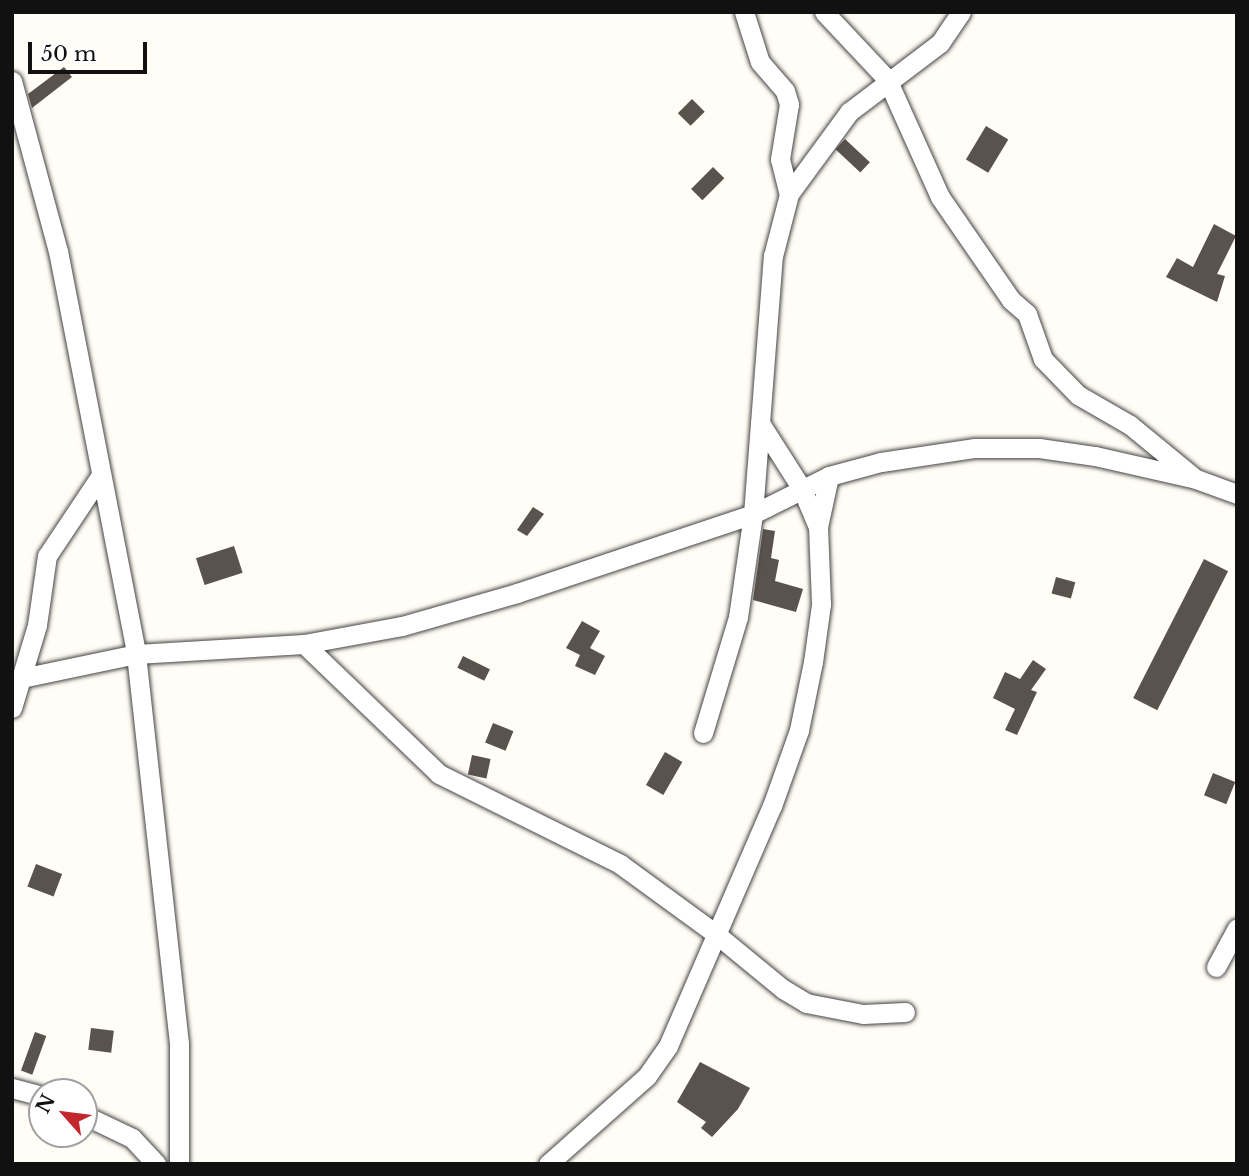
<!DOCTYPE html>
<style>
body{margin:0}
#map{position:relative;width:1249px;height:1176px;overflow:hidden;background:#fffdf5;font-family:"Libre Baskerville",serif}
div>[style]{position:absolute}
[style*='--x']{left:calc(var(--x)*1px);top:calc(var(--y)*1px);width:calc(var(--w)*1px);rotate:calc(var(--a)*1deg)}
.building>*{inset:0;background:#5a524d;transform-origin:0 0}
.roads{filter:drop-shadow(0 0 2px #444) drop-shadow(0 0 2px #444)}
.minor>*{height:19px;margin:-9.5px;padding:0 9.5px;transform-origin:9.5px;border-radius:9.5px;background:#fff}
span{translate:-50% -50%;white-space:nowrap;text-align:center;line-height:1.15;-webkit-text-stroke:7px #fff;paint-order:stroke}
.frame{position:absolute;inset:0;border:14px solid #111;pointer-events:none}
.north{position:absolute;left:28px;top:1078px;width:70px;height:70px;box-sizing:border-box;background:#fff;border:2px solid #a0a0a0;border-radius:50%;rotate:298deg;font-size:19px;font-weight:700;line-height:28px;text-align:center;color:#111}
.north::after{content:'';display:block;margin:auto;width:24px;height:32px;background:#c4262e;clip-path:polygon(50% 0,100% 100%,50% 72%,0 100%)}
.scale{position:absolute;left:28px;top:42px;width:119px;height:32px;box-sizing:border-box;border:4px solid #111;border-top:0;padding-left:9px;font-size:21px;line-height:24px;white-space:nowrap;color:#111;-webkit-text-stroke:5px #fff;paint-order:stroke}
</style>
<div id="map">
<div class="building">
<div style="clip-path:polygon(64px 67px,72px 77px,32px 108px,28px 94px)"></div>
<div style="left:692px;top:99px;width:18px;height:20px;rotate:45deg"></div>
<div style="left:986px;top:126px;width:26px;height:39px;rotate:31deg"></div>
<div style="left:845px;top:139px;width:34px;height:14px;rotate:43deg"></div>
<div style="left:713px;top:167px;width:16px;height:31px;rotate:45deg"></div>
<div style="clip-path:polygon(1214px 224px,1236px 236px,1217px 274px,1225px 276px,1217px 302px,1166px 277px,1177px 258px,1193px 267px)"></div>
<div style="clip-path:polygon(533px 507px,544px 514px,527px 536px,517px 530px)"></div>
<div style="clip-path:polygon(763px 529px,775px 531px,771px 558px,779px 560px,775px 581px,803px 589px,796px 612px,753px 600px)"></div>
<div style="left:234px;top:546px;width:28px;height:40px;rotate:72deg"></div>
<div style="left:1204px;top:559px;width:27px;height:156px;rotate:27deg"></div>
<div style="left:1056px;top:577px;width:20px;height:17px;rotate:15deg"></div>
<div style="clip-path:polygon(582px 621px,600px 631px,590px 648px,605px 656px,595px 675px,575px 666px,580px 655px,566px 648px)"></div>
<div style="left:463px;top:656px;width:30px;height:13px;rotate:26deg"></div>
<div style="clip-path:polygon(1033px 660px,1046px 669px,1031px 690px,1037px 692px,1017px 735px,1005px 730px,1015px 709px,993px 698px,1005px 672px,1020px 679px)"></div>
<div style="left:493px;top:723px;width:22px;height:21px;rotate:22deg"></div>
<div style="left:665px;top:752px;width:20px;height:38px;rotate:30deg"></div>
<div style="left:472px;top:755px;width:19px;height:20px;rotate:12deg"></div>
<div style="left:1213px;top:773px;width:24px;height:24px;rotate:22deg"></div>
<div style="left:36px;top:864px;width:28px;height:24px;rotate:21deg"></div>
<div style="left:91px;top:1028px;width:23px;height:22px;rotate:7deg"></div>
<div style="left:35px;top:1032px;width:12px;height:41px;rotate:20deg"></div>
<div style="clip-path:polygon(700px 1062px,750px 1088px,738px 1109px,712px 1137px,701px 1128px,706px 1122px,677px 1102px)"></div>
</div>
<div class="roads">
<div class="minor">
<div style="--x:744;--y:12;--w:52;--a:72.3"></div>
<div style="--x:760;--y:62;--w:38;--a:49"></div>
<div style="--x:785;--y:91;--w:14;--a:73"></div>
<div style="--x:789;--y:104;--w:56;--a:99.3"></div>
<div style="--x:780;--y:159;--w:36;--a:76"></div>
<div style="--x:824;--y:12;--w:92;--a:46.8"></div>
<div style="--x:887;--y:79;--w:129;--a:65.8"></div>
<div style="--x:940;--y:197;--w:125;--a:55.4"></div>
<div style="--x:1011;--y:300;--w:21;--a:41"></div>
<div style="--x:1027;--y:314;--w:48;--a:70.4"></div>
<div style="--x:1043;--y:359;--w:50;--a:45.8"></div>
<div style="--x:1078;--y:395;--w:60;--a:30"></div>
<div style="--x:1130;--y:425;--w:80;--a:39.4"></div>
<div style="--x:12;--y:81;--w:176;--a:74.9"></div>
<div style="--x:58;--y:251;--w:410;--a:79"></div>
<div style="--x:136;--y:654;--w:392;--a:83.7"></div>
<div style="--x:179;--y:1044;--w:120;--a:90"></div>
<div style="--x:760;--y:423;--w:78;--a:57.5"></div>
<div style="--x:802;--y:489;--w:41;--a:67.2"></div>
<div style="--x:304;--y:644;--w:187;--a:43.9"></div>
<div style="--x:439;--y:774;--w:202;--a:26.4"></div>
<div style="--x:620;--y:864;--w:119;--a:36.1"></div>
<div style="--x:716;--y:934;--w:87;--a:39.4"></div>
<div style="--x:783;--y:989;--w:27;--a:31"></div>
<div style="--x:806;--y:1003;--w:58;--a:10.9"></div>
<div style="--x:863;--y:1014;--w:42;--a:-2.7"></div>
<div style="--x:12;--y:680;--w:127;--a:-11.8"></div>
<div style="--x:136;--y:654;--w:168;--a:-3.4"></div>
<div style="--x:304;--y:644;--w:100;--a:-10.4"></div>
<div style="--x:402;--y:626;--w:120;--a:-16"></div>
<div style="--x:517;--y:593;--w:249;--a:-18.5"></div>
<div style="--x:753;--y:514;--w:85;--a:-26.6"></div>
<div style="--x:829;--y:476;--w:54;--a:-15.1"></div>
<div style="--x:881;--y:462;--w:95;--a:-8.5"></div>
<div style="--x:975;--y:448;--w:64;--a:0"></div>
<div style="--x:1039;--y:448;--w:57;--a:8.1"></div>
<div style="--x:1095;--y:456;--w:104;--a:12.8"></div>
<div style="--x:1196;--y:479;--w:44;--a:20.1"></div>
<div style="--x:12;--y:708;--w:87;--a:-73.2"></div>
<div style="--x:37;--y:625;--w:70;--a:-81.8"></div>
<div style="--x:47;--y:556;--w:97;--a:-56.3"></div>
<div style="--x:703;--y:733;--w:121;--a:-73.2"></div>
<div style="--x:738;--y:617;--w:104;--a:-81.7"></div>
<div style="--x:753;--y:514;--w:259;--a:-85.6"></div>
<div style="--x:773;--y:256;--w:64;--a:-75.5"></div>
<div style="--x:789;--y:194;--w:102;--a:-53.8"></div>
<div style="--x:849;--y:112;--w:114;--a:-37.2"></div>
<div style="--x:940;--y:43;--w:37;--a:-56"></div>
<div style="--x:1216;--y:967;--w:44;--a:-61.7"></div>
<div style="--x:12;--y:1088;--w:31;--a:15"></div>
<div style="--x:84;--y:1115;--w:53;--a:25.6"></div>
<div style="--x:132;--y:1138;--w:35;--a:47"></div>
<div style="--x:548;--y:1164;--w:132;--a:-41.6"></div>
<div style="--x:647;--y:1076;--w:37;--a:-55"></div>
<div style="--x:668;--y:1046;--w:262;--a:-66.6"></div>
<div style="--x:772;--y:806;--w:81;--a:-70.4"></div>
<div style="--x:799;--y:730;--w:69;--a:-78.4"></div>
<div style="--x:813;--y:662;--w:59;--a:-82.1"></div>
<div style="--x:821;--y:604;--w:77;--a:-92.2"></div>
<div style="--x:818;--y:527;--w:52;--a:-77.8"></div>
</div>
</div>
<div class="frame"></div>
<div class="north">N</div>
<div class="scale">50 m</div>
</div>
